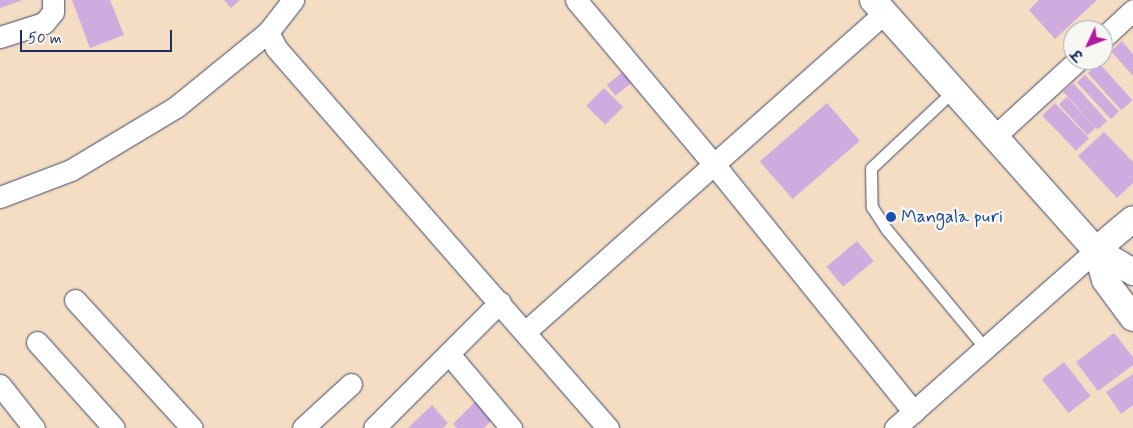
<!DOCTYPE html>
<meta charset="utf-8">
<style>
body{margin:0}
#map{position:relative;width:1133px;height:428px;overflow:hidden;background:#f4ddc2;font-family:Mynerve,"Playpen Sans Deva",sans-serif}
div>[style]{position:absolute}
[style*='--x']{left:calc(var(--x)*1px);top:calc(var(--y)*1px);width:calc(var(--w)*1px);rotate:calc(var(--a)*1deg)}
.building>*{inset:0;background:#d0abe0;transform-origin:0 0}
.roads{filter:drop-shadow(0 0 1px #3c496d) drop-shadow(0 0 1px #3c496d)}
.service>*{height:11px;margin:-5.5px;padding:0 5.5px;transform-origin:5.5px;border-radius:5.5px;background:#fff}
.minor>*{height:21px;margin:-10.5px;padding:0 10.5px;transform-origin:10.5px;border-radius:10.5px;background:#fff}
.tertiary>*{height:26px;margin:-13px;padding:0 13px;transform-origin:13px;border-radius:13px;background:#fff}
.dots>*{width:14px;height:14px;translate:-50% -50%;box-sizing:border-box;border:2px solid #f6f6f2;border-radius:50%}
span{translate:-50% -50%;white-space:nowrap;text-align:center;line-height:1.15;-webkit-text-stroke:5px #f6f6f2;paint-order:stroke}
.transit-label{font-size:18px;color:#164399}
.left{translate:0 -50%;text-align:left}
.north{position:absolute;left:1063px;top:20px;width:50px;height:50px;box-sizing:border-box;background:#f6f6f2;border:1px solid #9ea6b7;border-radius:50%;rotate:227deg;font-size:14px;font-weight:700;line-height:20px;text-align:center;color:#1b2f5e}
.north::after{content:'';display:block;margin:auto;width:18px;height:22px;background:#b5179e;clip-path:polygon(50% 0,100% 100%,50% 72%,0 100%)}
.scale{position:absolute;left:20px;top:30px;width:152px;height:22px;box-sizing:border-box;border:2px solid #1b2f5e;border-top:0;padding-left:6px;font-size:15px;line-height:18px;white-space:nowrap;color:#1b2f5e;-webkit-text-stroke:4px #f6f6f2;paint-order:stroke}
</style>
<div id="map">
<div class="building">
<div style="clip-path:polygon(0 0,23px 0,0 8px)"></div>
<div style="clip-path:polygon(72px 0,110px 0,124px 35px,90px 48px)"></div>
<div style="clip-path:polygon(224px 0,240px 0,231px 8px)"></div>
<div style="clip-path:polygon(1039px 0,1097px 0,1055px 39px,1029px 10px)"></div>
<div style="clip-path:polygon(1122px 41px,1133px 54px,1133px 76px,1111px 51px)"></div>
<div style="left:1099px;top:63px;width:50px;height:15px;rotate:48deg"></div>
<div style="left:630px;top:66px;width:14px;height:30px;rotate:51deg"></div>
<div style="left:1085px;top:75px;width:50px;height:11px;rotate:47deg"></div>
<div style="left:1073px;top:83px;width:51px;height:13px;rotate:48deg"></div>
<div style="left:604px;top:88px;width:27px;height:25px;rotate:45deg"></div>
<div style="left:1067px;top:97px;width:42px;height:11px;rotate:47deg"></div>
<div style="left:827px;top:103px;width:50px;height:89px;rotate:49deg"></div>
<div style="left:1055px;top:103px;width:49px;height:18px;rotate:46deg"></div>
<div style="clip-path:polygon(1104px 132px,1133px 162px,1133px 183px,1117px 198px,1078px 156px)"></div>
<div style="left:857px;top:241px;width:26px;height:40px;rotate:50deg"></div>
<div style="clip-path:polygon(1114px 333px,1133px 357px,1133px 365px,1098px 391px,1076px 362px)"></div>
<div style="left:1064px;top:362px;width:43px;height:28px;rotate:52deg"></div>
<div style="clip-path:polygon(1133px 374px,1133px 405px,1121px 414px,1106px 392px)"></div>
<div style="clip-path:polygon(477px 400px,495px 417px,484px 428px,457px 428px,453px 424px)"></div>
<div style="clip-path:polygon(432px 405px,448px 423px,443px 428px,408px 428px)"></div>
</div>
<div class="roads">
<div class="service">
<div style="--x:953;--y:91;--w:112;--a:136.8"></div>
<div style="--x:871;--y:168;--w:39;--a:89"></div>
<div style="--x:872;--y:207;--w:27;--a:57"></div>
<div style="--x:887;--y:230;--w:153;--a:50.3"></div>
</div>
<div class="minor">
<div style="--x:576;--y:0;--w:226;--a:50"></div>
<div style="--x:721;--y:173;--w:307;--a:51.1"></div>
<div style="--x:268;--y:32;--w:18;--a:63"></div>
<div style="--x:276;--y:48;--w:505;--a:48.86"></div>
<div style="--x:0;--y:37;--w:46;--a:-17.7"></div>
<div style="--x:44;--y:23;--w:14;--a:-51"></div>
<div style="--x:53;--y:12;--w:12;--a:-90"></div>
<div style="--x:1103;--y:38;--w:41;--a:-43"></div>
<div style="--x:994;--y:137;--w:114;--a:-42.5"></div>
<div style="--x:0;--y:197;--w:76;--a:-20.8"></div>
<div style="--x:71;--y:170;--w:122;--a:-31"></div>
<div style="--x:176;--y:107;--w:119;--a:-39.2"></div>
<div style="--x:268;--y:32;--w:41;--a:-52"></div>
<div style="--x:75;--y:300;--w:173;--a:47.6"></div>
<div style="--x:525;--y:332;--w:480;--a:-41.6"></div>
<div style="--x:37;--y:342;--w:115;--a:48.2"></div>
<div style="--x:449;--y:354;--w:97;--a:50"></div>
<div style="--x:0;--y:385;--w:55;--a:51.7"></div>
<div style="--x:303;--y:428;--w:65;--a:-42.5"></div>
<div style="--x:374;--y:428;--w:178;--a:-45"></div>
<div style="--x:895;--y:428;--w:268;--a:-41.5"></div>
</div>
<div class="tertiary">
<div style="--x:873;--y:0;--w:335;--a:48.3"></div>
<div style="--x:1096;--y:250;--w:43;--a:30.7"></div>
<div style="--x:1096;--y:250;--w:31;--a:73"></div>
<div style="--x:1105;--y:280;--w:47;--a:53.6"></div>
<div style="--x:1096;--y:250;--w:48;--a:-40"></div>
</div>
</div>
<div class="dots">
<div style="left:891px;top:217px;background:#1a4fb4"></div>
</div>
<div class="transit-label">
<span class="left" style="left:901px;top:217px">Mangala puri</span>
</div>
<div class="north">उ</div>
<div class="scale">50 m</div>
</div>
